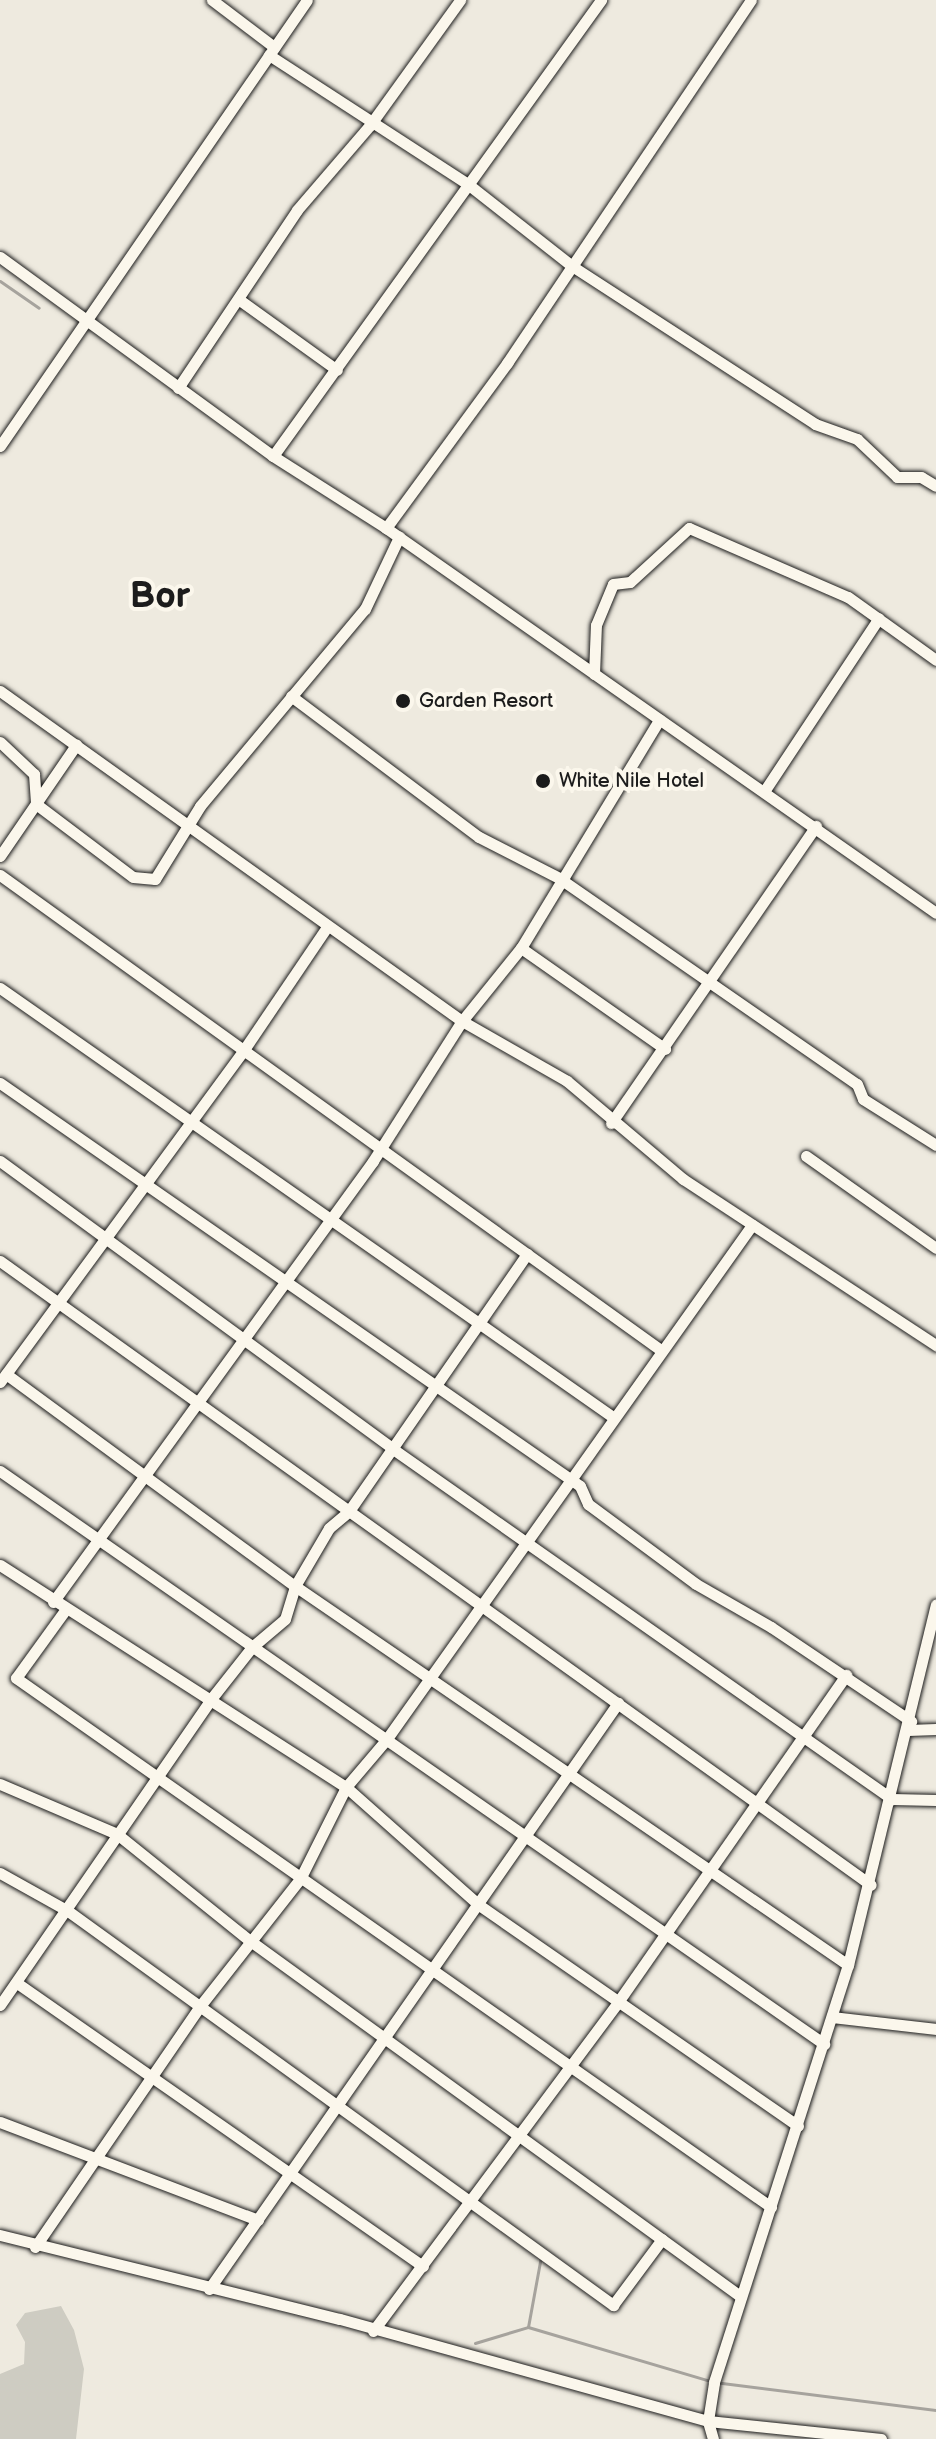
<!DOCTYPE html>
<style>
body{margin:0}
#map{position:relative;width:936px;height:2439px;overflow:hidden;background:#eeeadf;font-family:"Balsamiq Sans",sans-serif}
div>[style]{position:absolute}
[style*='--x']{left:calc(var(--x)*1px);top:calc(var(--y)*1px);width:calc(var(--w)*1px);rotate:calc(var(--a)*1deg)}
.green>*{inset:0;background:#ceccc2}
.stream>*{height:3px;margin:-1.5px;padding:0 1.5px;transform-origin:1.5px;border-radius:1.5px;background:#a6a39d}
.roads{filter:drop-shadow(0 0 2px #1c1c1c) drop-shadow(0 0 2px #1c1c1c)}
.minor>*{height:11px;margin:-5.5px;padding:0 5.5px;transform-origin:5.5px;border-radius:5.5px;background:#fbf7ec}
.dots>*{width:22px;height:22px;translate:-50% -50%;box-sizing:border-box;border:4px solid #fbf7ec;border-radius:50%}
span{translate:-50% -50%;white-space:nowrap;text-align:center;line-height:1.15;-webkit-text-stroke:8px #fbf7ec;paint-order:stroke}
.poi-label{font-size:20px;color:#1c1c1c}
.left{translate:0 -50%;text-align:left}
.town-label{font-size:36px;color:#1c1c1c;font-weight:700}
</style>
<div id="map">
<div class="green">
<div style="clip-path:polygon(61px 2306px,74px 2330px,84px 2369px,76px 2439px,0 2439px,0 2374px,24px 2364px,25px 2342px,16px 2325px,25px 2313px)"></div>
</div>
<div class="stream">
<div style="--x:0;--y:281;--w:47;--a:34.7"></div>
<div style="--x:528;--y:2327;--w:72;--a:-79.6"></div>
<div style="--x:475;--y:2343;--w:55;--a:-16.8"></div>
<div style="--x:528;--y:2327;--w:194;--a:16.5"></div>
<div style="--x:714;--y:2382;--w:224;--a:7.2"></div>
</div>
<div class="roads">
<div class="minor">
<div style="--x:212;--y:0;--w:78;--a:37.2"></div>
<div style="--x:269;--y:55;--w:239;--a:33"></div>
<div style="--x:469;--y:185;--w:131;--a:38.2"></div>
<div style="--x:572;--y:266;--w:290;--a:33"></div>
<div style="--x:815;--y:424;--w:45;--a:19.7"></div>
<div style="--x:857;--y:439;--w:55;--a:43.5"></div>
<div style="--x:897;--y:477;--w:24;--a:0"></div>
<div style="--x:921;--y:477;--w:17;--a:31"></div>
<div style="--x:0;--y:257;--w:338;--a:36.1"></div>
<div style="--x:273;--y:456;--w:134;--a:32.5"></div>
<div style="--x:386;--y:528;--w:671;--a:34.99"></div>
<div style="--x:241;--y:301;--w:118;--a:35.7"></div>
<div style="--x:178;--y:388;--w:214;--a:-56.2"></div>
<div style="--x:297;--y:210;--w:112;--a:-49.3"></div>
<div style="--x:370;--y:125;--w:154;--a:-54.2"></div>
<div style="--x:0;--y:446;--w:541;--a:-55.46"></div>
<div style="--x:273;--y:456;--w:562;--a:-54.27"></div>
<div style="--x:386;--y:528;--w:205;--a:-53.7"></div>
<div style="--x:507;--y:363;--w:437;--a:-56.1"></div>
<div style="--x:594;--y:674;--w:49;--a:-87.7"></div>
<div style="--x:596;--y:625;--w:44;--a:-67.5"></div>
<div style="--x:613;--y:584;--w:17;--a:-7"></div>
<div style="--x:630;--y:582;--w:80;--a:-42.5"></div>
<div style="--x:689;--y:528;--w:173;--a:23.5"></div>
<div style="--x:848;--y:597;--w:108;--a:35.6"></div>
<div style="--x:0;--y:691;--w:568;--a:35.54"></div>
<div style="--x:462;--y:1021;--w:121;--a:29.7"></div>
<div style="--x:567;--y:1081;--w:152;--a:40.2"></div>
<div style="--x:683;--y:1179;--w:303;--a:33.3"></div>
<div style="--x:291;--y:696;--w:235;--a:36.9"></div>
<div style="--x:479;--y:837;--w:90;--a:27.1"></div>
<div style="--x:559;--y:878;--w:362;--a:34.7"></div>
<div style="--x:857;--y:1084;--w:16;--a:68"></div>
<div style="--x:863;--y:1099;--w:86;--a:32.2"></div>
<div style="--x:0;--y:742;--w:47;--a:43.3"></div>
<div style="--x:34;--y:774;--w:30;--a:86"></div>
<div style="--x:36;--y:804;--w:121;--a:37"></div>
<div style="--x:133;--y:877;--w:22;--a:5"></div>
<div style="--x:155;--y:879;--w:86;--a:-58.3"></div>
<div style="--x:200;--y:806;--w:257;--a:-50.1"></div>
<div style="--x:365;--y:609;--w:80;--a:-64.7"></div>
<div style="--x:765;--y:790;--w:206;--a:-56.5"></div>
<div style="--x:0;--y:856;--w:135;--a:-55.6"></div>
<div style="--x:0;--y:875;--w:815;--a:35.72"></div>
<div style="--x:521;--y:948;--w:176;--a:35"></div>
<div style="--x:0;--y:988;--w:748;--a:34.99"></div>
<div style="--x:0;--y:1083;--w:706;--a:34.79"></div>
<div style="--x:580;--y:1486;--w:20;--a:66"></div>
<div style="--x:588;--y:1504;--w:134;--a:36.5"></div>
<div style="--x:696;--y:1584;--w:86;--a:29.8"></div>
<div style="--x:771;--y:1627;--w:169;--a:33.9"></div>
<div style="--x:611;--y:1123;--w:361;--a:-55.4"></div>
<div style="--x:806;--y:1156;--w:159;--a:35.3"></div>
<div style="--x:0;--y:1161;--w:487;--a:36.2"></div>
<div style="--x:393;--y:1449;--w:610;--a:35.05"></div>
<div style="--x:892;--y:1799;--w:44;--a:1.3"></div>
<div style="--x:0;--y:1261;--w:1071;--a:35.62"></div>
<div style="--x:6;--y:1374;--w:358;--a:36.3"></div>
<div style="--x:295;--y:1586;--w:670;--a:34.42"></div>
<div style="--x:0;--y:1382;--w:411;--a:-53.7"></div>
<div style="--x:243;--y:1051;--w:150;--a:-55.9"></div>
<div style="--x:0;--y:1471;--w:1004;--a:34.81"></div>
<div style="--x:0;--y:1565;--w:411;--a:32.7"></div>
<div style="--x:346;--y:1787;--w:178;--a:41.6"></div>
<div style="--x:479;--y:1905;--w:388;--a:34.7"></div>
<div style="--x:53;--y:1602;--w:545;--a:-54.03"></div>
<div style="--x:373;--y:1161;--w:166;--a:-57.6"></div>
<div style="--x:462;--y:1021;--w:94;--a:-51.1"></div>
<div style="--x:521;--y:948;--w:267;--a:-58.8"></div>
<div style="--x:66;--y:1609;--w:85;--a:125.9"></div>
<div style="--x:16;--y:1678;--w:922;--a:35.02"></div>
<div style="--x:908;--y:1730;--w:28;--a:-2"></div>
<div style="--x:0;--y:1784;--w:127;--a:23.1"></div>
<div style="--x:117;--y:1834;--w:169;--a:38.8"></div>
<div style="--x:249;--y:1940;--w:606;--a:35.94"></div>
<div style="--x:0;--y:1873;--w:78;--a:29.2"></div>
<div style="--x:68;--y:1911;--w:673;--a:35.86"></div>
<div style="--x:613;--y:2305;--w:82;--a:-53.4"></div>
<div style="--x:17;--y:1983;--w:495;--a:34.9"></div>
<div style="--x:0;--y:2005;--w:372;--a:-55.4"></div>
<div style="--x:211;--y:1699;--w:66;--a:-51.7"></div>
<div style="--x:252;--y:1647;--w:43;--a:-40.3"></div>
<div style="--x:285;--y:1619;--w:34;--a:-73"></div>
<div style="--x:295;--y:1586;--w:67;--a:-59.6"></div>
<div style="--x:329;--y:1528;--w:26;--a:-40"></div>
<div style="--x:349;--y:1511;--w:313;--a:-55.3"></div>
<div style="--x:832;--y:2017;--w:105;--a:6.6"></div>
<div style="--x:0;--y:2122;--w:276;--a:20.8"></div>
<div style="--x:0;--y:2235;--w:350;--a:13.9"></div>
<div style="--x:340;--y:2319;--w:382;--a:15.5"></div>
<div style="--x:708;--y:2421;--w:174;--a:5.9"></div>
<div style="--x:35;--y:2247;--w:292;--a:-55.6"></div>
<div style="--x:200;--y:2006;--w:162;--a:-51.8"></div>
<div style="--x:300;--y:1879;--w:103;--a:-63.4"></div>
<div style="--x:346;--y:1787;--w:62;--a:-49.6"></div>
<div style="--x:386;--y:1740;--w:632;--a:-54.6"></div>
<div style="--x:209;--y:2289;--w:715;--a:-55.09"></div>
<div style="--x:373;--y:2331;--w:410;--a:-53.3"></div>
<div style="--x:618;--y:2002;--w:399;--a:-55.1"></div>
<div style="--x:713;--y:2439;--w:19;--a:-106"></div>
<div style="--x:708;--y:2421;--w:39;--a:-81"></div>
<div style="--x:714;--y:2382;--w:438;--a:-72.2"></div>
<div style="--x:848;--y:1965;--w:371;--a:-76.3"></div>
</div>
</div>
<div class="dots">
<div style="left:403px;top:701px;background:#1c1c1c"></div>
<div style="left:543px;top:781px;background:#1c1c1c"></div>
</div>
<div class="poi-label">
<span class="left" style="left:419px;top:701px">Garden Resort</span>
<span class="left" style="left:559px;top:781px">White Nile Hotel</span>
</div>
<div class="town-label">
<span style="left:160px;top:597px">Bor</span>
</div>
</div>
